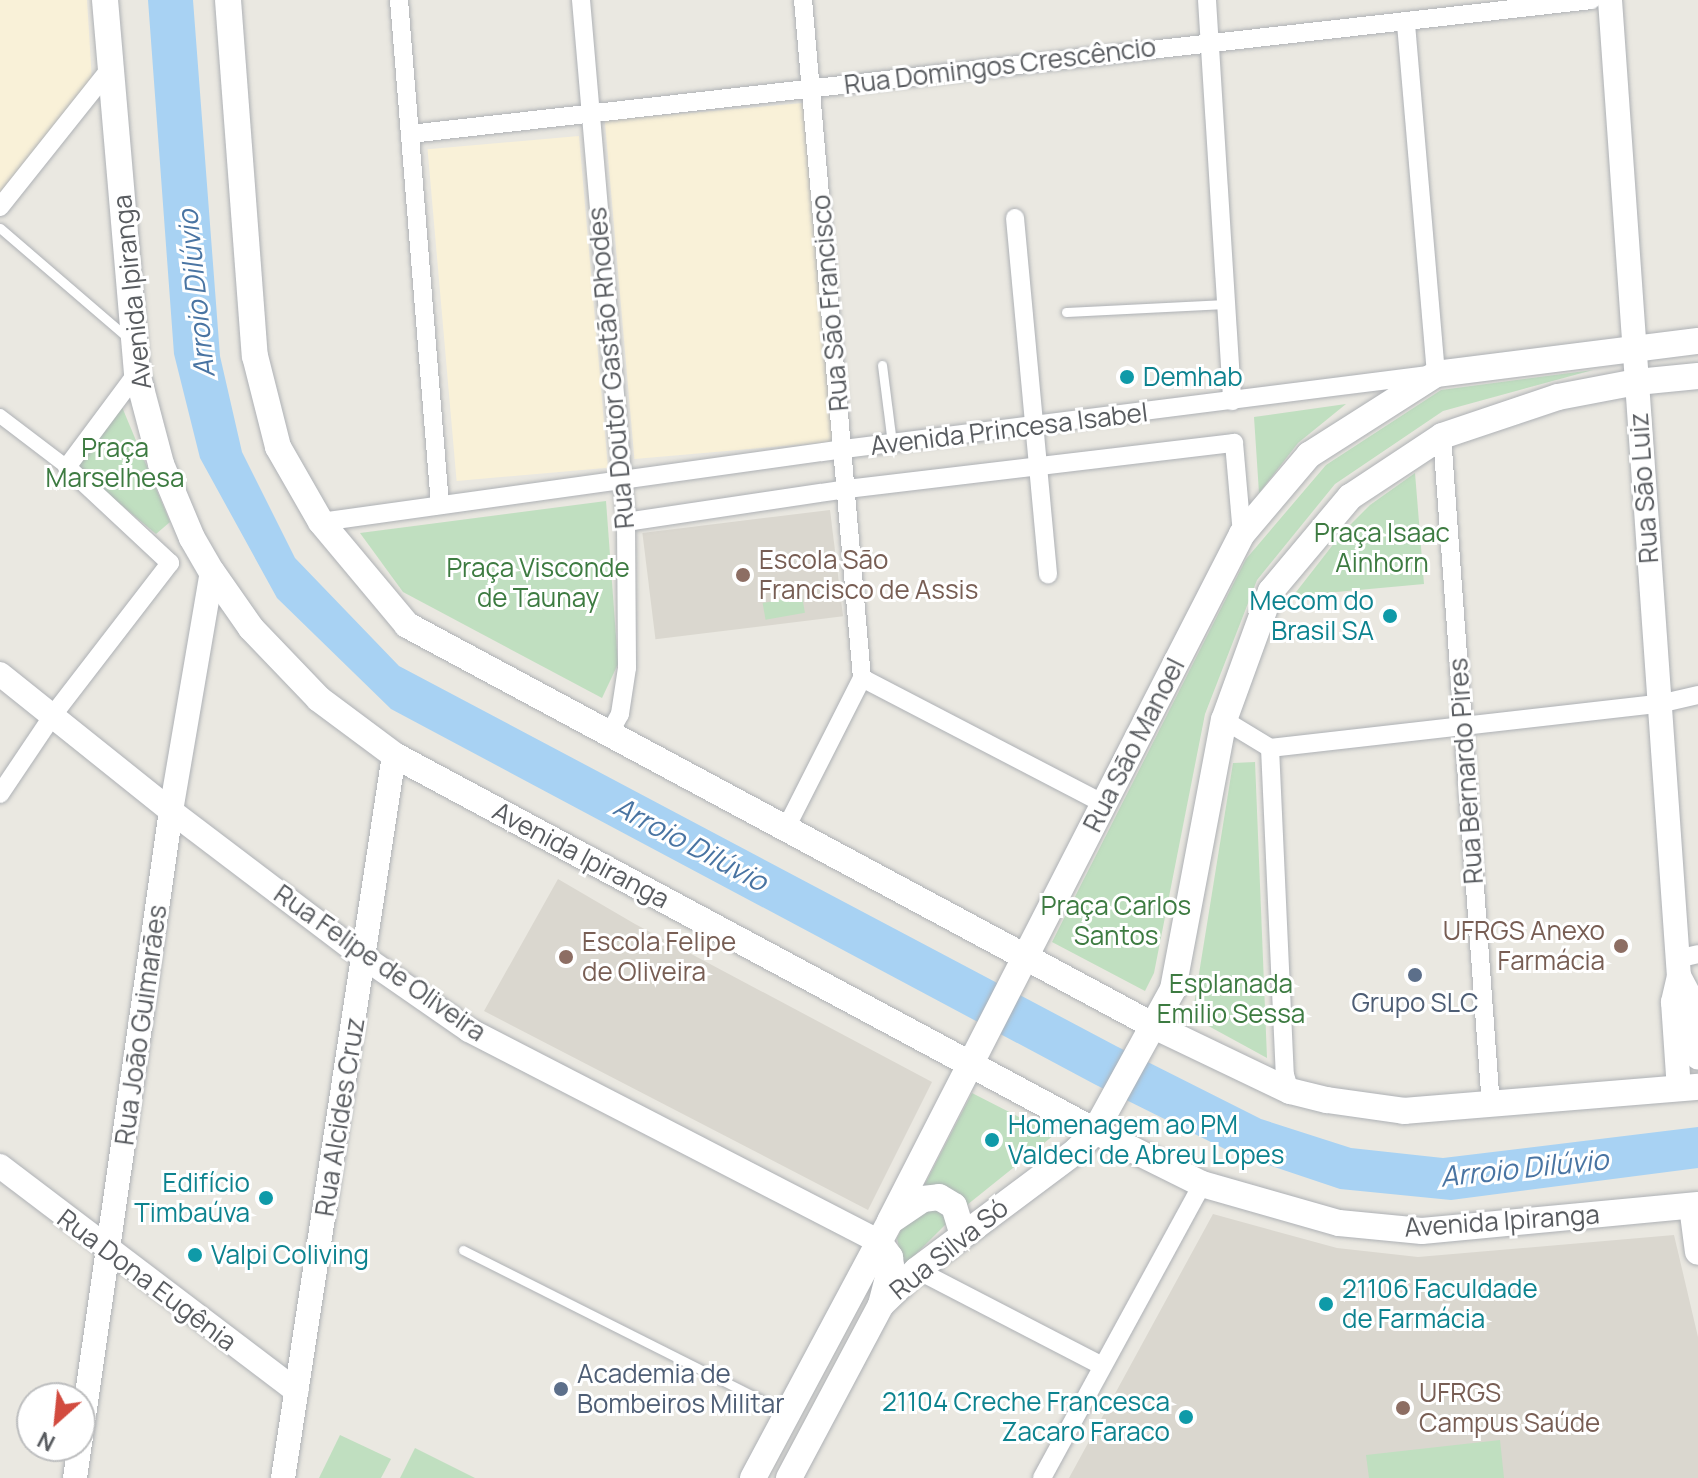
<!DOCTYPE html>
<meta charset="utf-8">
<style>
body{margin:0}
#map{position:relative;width:1698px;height:1478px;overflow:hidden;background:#eae8e1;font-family:Manrope,sans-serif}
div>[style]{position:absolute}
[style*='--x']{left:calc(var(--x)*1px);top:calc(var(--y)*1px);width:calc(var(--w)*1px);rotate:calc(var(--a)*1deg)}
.commercial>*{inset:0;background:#f9f1d8;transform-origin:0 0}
.education>*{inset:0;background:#dad7cf;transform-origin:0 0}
.green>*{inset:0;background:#c0dfc0;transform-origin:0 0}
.water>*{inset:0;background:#a8d2f3}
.roads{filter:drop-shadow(0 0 2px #aeb1b5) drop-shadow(0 0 2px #aeb1b5)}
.service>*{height:9px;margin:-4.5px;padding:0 4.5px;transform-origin:4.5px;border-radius:4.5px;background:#fff}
.pedestrian>*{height:14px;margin:-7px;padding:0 7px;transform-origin:7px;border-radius:7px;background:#fff}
.minor>*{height:18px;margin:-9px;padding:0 9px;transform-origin:9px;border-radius:9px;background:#fff}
.tertiary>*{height:24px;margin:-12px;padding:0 12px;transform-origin:12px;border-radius:12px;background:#fff}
.secondary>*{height:26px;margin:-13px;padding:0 13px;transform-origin:13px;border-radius:13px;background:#fff}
.dots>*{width:22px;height:22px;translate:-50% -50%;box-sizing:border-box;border:4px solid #fff;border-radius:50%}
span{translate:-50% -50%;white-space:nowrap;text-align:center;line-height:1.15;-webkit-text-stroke:6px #fff;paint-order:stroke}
.street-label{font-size:26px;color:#595c60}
.culture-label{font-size:26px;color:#0d838f}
.left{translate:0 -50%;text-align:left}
.right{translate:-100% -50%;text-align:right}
.park-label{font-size:26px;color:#3d7b41}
.education-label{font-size:26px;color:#785e54}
.service-label{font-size:26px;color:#4e5e75}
.water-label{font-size:28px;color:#4974a2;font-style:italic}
.north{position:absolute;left:16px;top:1382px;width:80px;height:80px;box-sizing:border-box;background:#fff;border:2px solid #bdbebf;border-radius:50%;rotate:207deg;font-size:22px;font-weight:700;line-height:32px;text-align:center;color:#595c60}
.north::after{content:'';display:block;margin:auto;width:28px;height:36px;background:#d24b3f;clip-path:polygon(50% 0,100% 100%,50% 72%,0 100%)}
</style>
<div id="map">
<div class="commercial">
<div style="clip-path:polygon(0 0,87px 0,92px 81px,0 195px)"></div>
<div style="left:803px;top:103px;width:340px;height:199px;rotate:85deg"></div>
<div style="left:579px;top:136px;width:333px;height:152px;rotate:85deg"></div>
</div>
<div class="education">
<div style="left:830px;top:510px;width:107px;height:189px;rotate:83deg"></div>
<div style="clip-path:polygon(558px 879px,635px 924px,932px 1082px,868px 1210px,484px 1011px)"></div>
<div style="clip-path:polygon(1213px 1214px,1337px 1248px,1418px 1257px,1674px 1235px,1698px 1337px,1698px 1478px,1069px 1478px)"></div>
</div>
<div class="green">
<div style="clip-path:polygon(1593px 370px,1443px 411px,1335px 484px,1257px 580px,1205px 714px,1154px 973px,1145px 991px,1052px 942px,1246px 559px,1326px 465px,1441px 390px)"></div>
<div style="clip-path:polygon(1346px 404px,1298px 443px,1259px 493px,1254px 417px)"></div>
<div style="clip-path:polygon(122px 407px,170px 522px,156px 534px,75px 466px)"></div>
<div style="clip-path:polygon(1415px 473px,1424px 584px,1293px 596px,1342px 533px,1370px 505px)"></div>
<div style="clip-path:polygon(606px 501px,618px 664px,602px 698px,403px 592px,360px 533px)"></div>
<div style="left:802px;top:596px;width:17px;height:40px;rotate:80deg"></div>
<div style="clip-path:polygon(1255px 762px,1267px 1058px,1192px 1017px,1233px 763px)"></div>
<div style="clip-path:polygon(972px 1093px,1054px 1135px,957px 1213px,903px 1267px,897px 1238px)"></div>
<div style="clip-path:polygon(340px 1435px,391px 1459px,381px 1478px,319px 1478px)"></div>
<div style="clip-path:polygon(1500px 1440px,1504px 1478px,1369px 1478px,1366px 1455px)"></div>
<div style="clip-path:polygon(415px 1448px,475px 1478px,400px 1478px)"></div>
</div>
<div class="water">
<div style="clip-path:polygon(148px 0,193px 0,220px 356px,242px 452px,295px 558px,399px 666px,1116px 1046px,1261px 1119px,1351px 1148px,1443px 1158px,1698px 1127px,1698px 1168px,1451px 1200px,1340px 1189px,1233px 1153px,1096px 1085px,391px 709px,277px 598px,200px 458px,174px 354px)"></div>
</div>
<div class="roads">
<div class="service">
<div style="--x:0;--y:228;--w:169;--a:40.7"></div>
<div style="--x:1066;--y:312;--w:160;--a:-2.9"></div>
<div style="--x:882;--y:365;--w:79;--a:82.7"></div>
<div style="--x:463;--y:1250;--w:360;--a:26.7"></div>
</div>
<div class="pedestrian">
<div style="--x:0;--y:416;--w:84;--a:37.3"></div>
</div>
<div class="minor">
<div style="--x:399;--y:0;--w:507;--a:85.36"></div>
<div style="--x:581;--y:0;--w:524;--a:85.07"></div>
<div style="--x:626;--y:522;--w:146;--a:89.6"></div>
<div style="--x:627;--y:668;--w:47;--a:98.7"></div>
<div style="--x:620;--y:714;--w:23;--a:119"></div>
<div style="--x:1207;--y:0;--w:402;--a:86.4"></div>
<div style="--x:410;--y:134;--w:1189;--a:-6.47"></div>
<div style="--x:0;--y:207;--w:175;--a:-51.5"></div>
<div style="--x:1015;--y:218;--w:358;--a:84.7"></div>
<div style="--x:137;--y:373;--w:117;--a:126.7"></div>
<div style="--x:67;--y:467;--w:141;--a:43"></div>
<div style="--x:1442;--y:436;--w:673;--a:85.82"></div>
<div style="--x:321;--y:522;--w:528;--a:-7.95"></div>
<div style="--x:844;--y:449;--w:597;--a:-7.22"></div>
<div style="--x:1436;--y:374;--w:354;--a:-94.9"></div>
<div style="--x:626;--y:522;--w:223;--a:-8.5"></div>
<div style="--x:847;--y:489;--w:390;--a:-6.8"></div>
<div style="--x:1234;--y:443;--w:91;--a:85"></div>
<div style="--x:862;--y:678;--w:273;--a:27.5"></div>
<div style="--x:1224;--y:720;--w:54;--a:31.3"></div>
<div style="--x:1270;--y:748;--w:391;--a:-6.5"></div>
<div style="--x:1659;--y:704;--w:40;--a:-13"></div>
<div style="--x:1270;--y:748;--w:327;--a:87.4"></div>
<div style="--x:1285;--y:1075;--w:17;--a:73"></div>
<div style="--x:0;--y:794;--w:95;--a:-56.1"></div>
<div style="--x:53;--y:715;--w:192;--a:-52.4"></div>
<div style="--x:786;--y:828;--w:168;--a:-63.1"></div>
<div style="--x:862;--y:678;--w:681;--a:-94.97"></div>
<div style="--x:1677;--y:959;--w:22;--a:-13"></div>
<div style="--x:917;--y:1270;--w:208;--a:27.4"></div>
<div style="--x:1042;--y:1478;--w:335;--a:-61.4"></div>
</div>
<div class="tertiary">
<div style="--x:1610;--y:0;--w:978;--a:85.96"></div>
<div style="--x:1679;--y:976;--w:27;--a:103"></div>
<div style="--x:1673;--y:1002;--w:87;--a:86.1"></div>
<div style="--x:0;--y:674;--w:219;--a:38.7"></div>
<div style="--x:171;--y:811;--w:243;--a:37.2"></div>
<div style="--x:365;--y:958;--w:126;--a:34.7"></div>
<div style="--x:469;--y:1030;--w:462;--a:27.3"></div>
<div style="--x:1679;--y:976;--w:26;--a:62"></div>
<div style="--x:1691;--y:999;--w:59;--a:83.2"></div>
<div style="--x:0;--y:1166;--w:372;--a:37.2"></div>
<div style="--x:75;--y:1478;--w:674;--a:-81.81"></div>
<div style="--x:171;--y:811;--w:242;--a:-80.3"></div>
<div style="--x:283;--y:1478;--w:731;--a:-81.27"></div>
</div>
<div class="secondary">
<div style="--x:105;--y:0;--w:374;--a:85.1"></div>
<div style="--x:137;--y:373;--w:94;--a:75.2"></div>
<div style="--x:161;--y:464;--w:80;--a:67.3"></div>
<div style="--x:192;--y:538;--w:39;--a:60"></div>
<div style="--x:212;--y:572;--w:68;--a:55.1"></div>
<div style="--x:251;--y:628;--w:98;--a:46.2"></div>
<div style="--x:319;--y:699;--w:94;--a:36.7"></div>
<div style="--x:394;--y:755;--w:795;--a:28.21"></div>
<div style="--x:1095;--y:1131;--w:119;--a:26.4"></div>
<div style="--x:1202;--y:1184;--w:142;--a:15.9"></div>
<div style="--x:1339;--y:1223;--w:83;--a:5.5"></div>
<div style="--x:1422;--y:1231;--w:277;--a:-5.4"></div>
<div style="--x:228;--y:0;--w:357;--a:85.7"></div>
<div style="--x:255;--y:356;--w:94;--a:75.8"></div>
<div style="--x:278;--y:447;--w:86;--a:60.2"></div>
<div style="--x:321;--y:522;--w:134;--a:50.1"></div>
<div style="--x:407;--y:625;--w:846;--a:28.23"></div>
<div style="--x:1152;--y:1025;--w:153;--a:25.6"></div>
<div style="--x:1290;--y:1091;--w:38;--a:14"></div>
<div style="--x:1327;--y:1100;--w:78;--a:8.1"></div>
<div style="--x:1404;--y:1111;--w:295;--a:-4.7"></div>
<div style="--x:1692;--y:1206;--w:46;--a:82.6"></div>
<div style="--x:892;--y:1220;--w:37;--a:-34"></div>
<div style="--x:923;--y:1199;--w:16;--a:-7"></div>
<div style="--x:939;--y:1197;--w:17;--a:31"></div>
<div style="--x:954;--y:1206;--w:28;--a:73"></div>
<div style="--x:879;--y:1242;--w:19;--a:54"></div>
<div style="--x:890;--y:1257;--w:9;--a:84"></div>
<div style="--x:891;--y:1266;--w:40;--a:104.4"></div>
<div style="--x:753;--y:1478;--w:291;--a:-61.9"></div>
<div style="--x:890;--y:1221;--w:772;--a:-62.87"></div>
<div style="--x:1242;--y:534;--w:104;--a:-49.7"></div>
<div style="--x:1309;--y:455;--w:151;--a:-32.5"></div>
<div style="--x:1436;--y:374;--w:264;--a:-7.2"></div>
<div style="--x:789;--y:1478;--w:196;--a:-62"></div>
<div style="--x:881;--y:1305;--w:50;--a:-44.2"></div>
<div style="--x:917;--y:1270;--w:199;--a:-36.8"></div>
<div style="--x:1076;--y:1151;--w:28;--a:-46"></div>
<div style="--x:1095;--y:1131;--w:162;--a:-61.2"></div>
<div style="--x:1173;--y:989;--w:274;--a:-79.3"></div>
<div style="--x:1224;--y:720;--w:137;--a:-70"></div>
<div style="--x:1271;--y:591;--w:123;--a:-50"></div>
<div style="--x:1350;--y:497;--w:110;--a:-33.5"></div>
<div style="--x:1442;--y:436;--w:122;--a:-18.6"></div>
<div style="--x:1558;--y:397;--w:80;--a:-10.8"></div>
<div style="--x:1637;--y:382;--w:61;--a:-5.6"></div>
</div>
</div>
<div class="dots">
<div style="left:1127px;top:377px;background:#0f9aa8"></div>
<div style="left:743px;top:575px;background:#8d6e63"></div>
<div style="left:1390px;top:616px;background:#0f9aa8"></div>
<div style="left:1621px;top:946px;background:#8d6e63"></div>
<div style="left:566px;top:957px;background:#8d6e63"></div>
<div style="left:1415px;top:975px;background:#5c6f8a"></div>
<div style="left:992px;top:1140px;background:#0f9aa8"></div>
<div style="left:266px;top:1198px;background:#0f9aa8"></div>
<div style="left:195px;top:1255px;background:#0f9aa8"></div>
<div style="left:1326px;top:1304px;background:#0f9aa8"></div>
<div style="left:561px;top:1389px;background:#5c6f8a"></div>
<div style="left:1403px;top:1408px;background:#8d6e63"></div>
<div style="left:1186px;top:1417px;background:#0f9aa8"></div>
</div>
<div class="street-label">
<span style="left:1000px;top:66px;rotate:-7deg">Rua Domingos Crescêncio</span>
<span style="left:132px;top:292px;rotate:-96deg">Avenida Ipiranga</span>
<span style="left:830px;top:303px;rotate:-95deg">Rua São Francisco</span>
<span style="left:611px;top:368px;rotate:-95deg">Rua Doutor Gastão Rhodes</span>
<span style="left:1009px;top:429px;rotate:-7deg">Avenida Princesa Isabel</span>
<span style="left:1644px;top:488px;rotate:-94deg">Rua São Luiz</span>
<span style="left:1134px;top:745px;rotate:-63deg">Rua São Manoel</span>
<span style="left:1466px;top:771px;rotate:-94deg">Rua Bernardo Pires</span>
<span style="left:581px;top:855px;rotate:28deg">Avenida Ipiranga</span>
<span style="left:380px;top:963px;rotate:35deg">Rua Felipe de Oliveira</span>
<span style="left:141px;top:1025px;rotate:-82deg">Rua João Guimarães</span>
<span style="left:340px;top:1117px;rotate:-81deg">Rua Alcides Cruz</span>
<span style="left:1502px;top:1221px;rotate:-4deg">Avenida Ipiranga</span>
<span style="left:949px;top:1249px;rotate:-39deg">Rua Silva Só</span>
<span style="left:147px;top:1280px;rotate:37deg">Rua Dona Eugênia</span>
</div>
<div class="culture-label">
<span class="left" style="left:1143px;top:377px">Demhab</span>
<span class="right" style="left:1374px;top:616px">Mecom do<br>Brasil SA</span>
<span class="left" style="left:1008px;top:1140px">Homenagem ao PM<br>Valdeci de Abreu Lopes</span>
<span class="right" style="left:250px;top:1198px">Edifício<br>Timbaúva</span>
<span class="left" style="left:211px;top:1255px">Valpi Coliving</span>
<span class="left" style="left:1342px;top:1304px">21106 Faculdade<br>de Farmácia</span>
<span class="right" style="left:1170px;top:1417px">21104 Creche Francesca<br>Zacaro Faraco</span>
</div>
<div class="park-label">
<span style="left:115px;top:463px">Praça<br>Marselhesa</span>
<span style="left:1382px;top:548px">Praça Isaac<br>Ainhorn</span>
<span style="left:538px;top:583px">Praça Visconde<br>de Taunay</span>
<span style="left:1116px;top:921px">Praça Carlos<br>Santos</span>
<span style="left:1231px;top:999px">Esplanada<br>Emilio Sessa</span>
</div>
<div class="education-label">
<span class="left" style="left:759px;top:575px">Escola São<br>Francisco de Assis</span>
<span class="right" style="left:1605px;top:946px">UFRGS Anexo<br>Farmácia</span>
<span class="left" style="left:582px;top:957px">Escola Felipe<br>de Oliveira</span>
<span class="left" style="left:1419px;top:1408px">UFRGS<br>Campus Saúde</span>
</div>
<div class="service-label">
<span style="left:1415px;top:1003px">Grupo SLC</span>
<span class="left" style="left:577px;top:1389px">Academia de<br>Bombeiros Militar</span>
</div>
<div class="water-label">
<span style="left:195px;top:294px;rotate:-96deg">Arroio Dilúvio</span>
<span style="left:691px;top:843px;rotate:28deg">Arroio Dilúvio</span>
<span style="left:1524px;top:1167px;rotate:-6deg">Arroio Dilúvio</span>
</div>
<div class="north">N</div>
</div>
